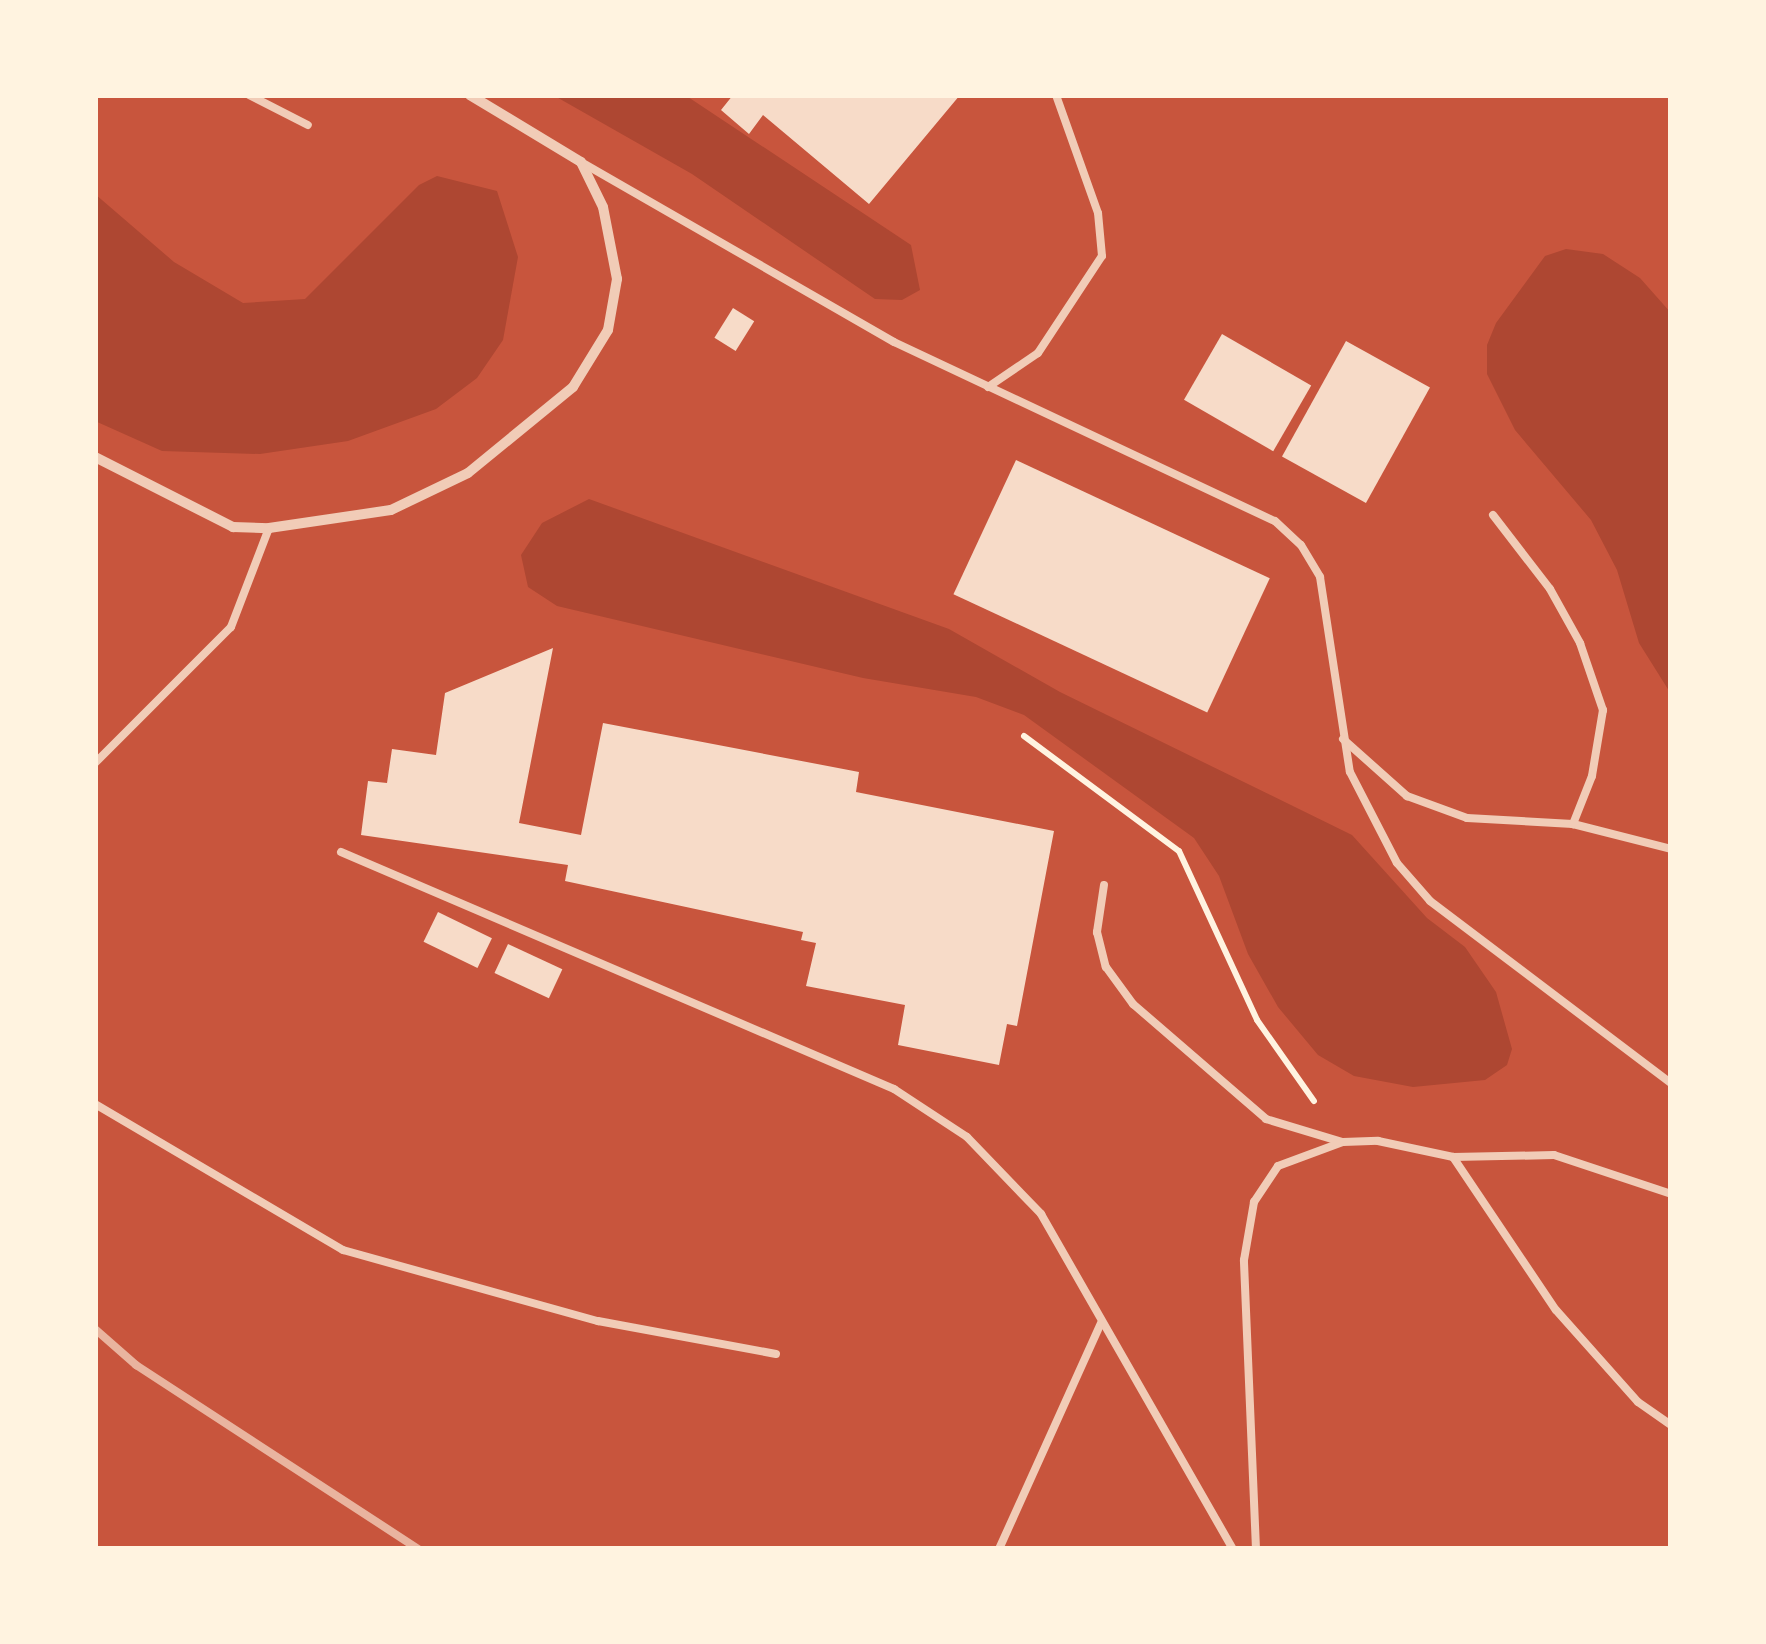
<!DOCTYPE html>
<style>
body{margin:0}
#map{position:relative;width:1766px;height:1644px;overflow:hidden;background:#c8553d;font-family:Roboto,sans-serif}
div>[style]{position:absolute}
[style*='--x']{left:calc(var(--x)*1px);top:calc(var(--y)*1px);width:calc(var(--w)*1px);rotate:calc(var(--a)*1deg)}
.green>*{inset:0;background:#ae4732}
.building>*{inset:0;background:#f7dbc8;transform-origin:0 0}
.path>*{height:6px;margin:-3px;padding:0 3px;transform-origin:3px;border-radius:3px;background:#fff3e0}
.service>*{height:8px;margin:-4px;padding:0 4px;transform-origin:4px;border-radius:4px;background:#f1ccb7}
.minor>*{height:10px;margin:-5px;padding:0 5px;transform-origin:5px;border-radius:5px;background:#f1ccb7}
.rail>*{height:8px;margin:-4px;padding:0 4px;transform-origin:4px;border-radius:4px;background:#e9b49f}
span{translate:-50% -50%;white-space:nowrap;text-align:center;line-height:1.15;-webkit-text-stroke:8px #fff3e0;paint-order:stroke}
.frame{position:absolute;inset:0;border:98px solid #fff3e0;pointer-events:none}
</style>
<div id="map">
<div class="green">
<div style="clip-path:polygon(553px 95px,685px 95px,911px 245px,920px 290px,902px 300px,875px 299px,692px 174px)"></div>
<div style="clip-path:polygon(437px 176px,497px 191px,518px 257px,503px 340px,477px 378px,436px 409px,348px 441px,260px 454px,162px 451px,95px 421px,95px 194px,174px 262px,243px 303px,305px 299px,419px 185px)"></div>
<div style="clip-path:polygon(1566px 249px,1603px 254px,1640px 278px,1671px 313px,1671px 694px,1639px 643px,1617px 570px,1591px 520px,1515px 430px,1487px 374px,1487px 345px,1496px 323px,1545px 256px)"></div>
<div style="clip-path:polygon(589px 499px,949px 629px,1060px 692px,1352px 835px,1427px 918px,1465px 947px,1496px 992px,1512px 1049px,1507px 1065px,1485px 1080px,1413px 1087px,1354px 1076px,1318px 1055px,1278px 1007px,1248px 954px,1219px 876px,1194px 838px,1024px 715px,976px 697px,863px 678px,557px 606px,528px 587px,521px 555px,542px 523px)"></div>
</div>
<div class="building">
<div style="clip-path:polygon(733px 95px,960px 95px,869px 204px,763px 115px,749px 134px,721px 110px)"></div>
<div style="left:733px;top:308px;width:25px;height:35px;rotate:32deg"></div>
<div style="left:1222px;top:334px;width:103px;height:76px;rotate:30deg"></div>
<div style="left:1346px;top:341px;width:96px;height:132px;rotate:29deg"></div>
<div style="left:1016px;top:460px;width:280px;height:148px;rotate:25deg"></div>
<div style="clip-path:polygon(553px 648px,519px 823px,581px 835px,603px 723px,859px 772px,856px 792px,1054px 831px,1017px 1026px,1007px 1024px,999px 1065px,898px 1045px,905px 1005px,806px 986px,816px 943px,801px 940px,803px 932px,565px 881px,568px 865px,361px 835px,368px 781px,387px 783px,392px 749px,436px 755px,445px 693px)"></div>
<div style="left:438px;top:912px;width:60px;height:33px;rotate:26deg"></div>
<div style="left:508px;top:944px;width:60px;height:32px;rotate:25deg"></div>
</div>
<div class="path">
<div style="--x:1024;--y:736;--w:193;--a:36.6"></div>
<div style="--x:1179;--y:851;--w:186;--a:65.2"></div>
<div style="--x:1257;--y:1020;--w:99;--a:54.9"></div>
</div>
<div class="service">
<div style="--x:249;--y:95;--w:66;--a:27"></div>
<div style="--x:581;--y:162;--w:361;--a:29.9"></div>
<div style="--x:894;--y:342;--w:421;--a:25.2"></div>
<div style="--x:1275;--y:521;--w:35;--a:43"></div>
<div style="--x:1301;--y:545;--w:37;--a:59"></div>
<div style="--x:1320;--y:577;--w:197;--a:81.3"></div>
<div style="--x:1350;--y:772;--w:102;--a:62.7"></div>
<div style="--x:1397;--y:863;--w:50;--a:49"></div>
<div style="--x:1430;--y:901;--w:302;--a:37.1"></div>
<div style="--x:988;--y:387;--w:60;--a:-34.2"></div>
<div style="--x:1038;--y:353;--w:116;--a:-56.6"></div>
<div style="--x:1102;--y:256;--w:43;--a:-95.3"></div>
<div style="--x:1098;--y:213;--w:125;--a:-109.6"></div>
<div style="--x:1493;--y:515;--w:93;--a:52.4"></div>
<div style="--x:1550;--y:589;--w:62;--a:60.9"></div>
<div style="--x:1580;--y:643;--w:71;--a:71.1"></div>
<div style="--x:1603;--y:710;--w:67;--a:99.5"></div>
<div style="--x:1592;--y:776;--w:52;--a:111.6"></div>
<div style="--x:1343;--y:739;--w:86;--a:41.7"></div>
<div style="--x:1407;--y:796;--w:64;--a:20.1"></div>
<div style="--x:1467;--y:818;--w:106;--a:3.2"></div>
<div style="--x:1573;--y:824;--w:101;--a:14.3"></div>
<div style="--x:95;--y:763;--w:192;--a:-45"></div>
<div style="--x:231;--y:627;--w:106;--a:-69"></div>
<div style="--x:341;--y:852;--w:602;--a:23.2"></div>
<div style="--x:894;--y:1089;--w:87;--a:33.3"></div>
<div style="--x:967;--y:1137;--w:107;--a:46.1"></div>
<div style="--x:1041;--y:1214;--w:386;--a:60.2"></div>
<div style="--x:1104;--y:885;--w:48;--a:98.5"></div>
<div style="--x:1097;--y:932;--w:36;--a:76"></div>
<div style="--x:1106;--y:967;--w:46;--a:53.9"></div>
<div style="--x:1133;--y:1004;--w:176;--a:40.8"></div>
<div style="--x:1266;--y:1119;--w:79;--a:16.8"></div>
<div style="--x:95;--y:1104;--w:288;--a:30.5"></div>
<div style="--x:343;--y:1250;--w:265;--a:15.6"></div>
<div style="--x:598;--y:1321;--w:181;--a:10.5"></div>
<div style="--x:1453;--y:1157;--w:184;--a:56.1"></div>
<div style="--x:1556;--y:1310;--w:123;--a:48.3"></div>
<div style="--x:1638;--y:1402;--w:40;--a:34.9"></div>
<div style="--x:999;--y:1549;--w:248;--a:-65.7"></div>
<div style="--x:1256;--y:1549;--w:289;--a:-92.4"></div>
<div style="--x:1244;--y:1260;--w:59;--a:-80.2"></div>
<div style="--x:1254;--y:1202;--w:43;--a:-56.3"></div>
<div style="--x:1278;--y:1166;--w:69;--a:-20.3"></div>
<div style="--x:1343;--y:1142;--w:35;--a:-2"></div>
<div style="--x:1378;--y:1141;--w:77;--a:12"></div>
<div style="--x:1453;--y:1157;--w:101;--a:-1.1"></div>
<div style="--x:1554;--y:1155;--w:123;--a:18.4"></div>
</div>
<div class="minor">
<div style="--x:95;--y:457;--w:155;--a:26.9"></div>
<div style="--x:233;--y:527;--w:36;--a:2"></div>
<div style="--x:269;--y:528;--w:123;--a:-8.4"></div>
<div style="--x:391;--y:510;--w:85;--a:-25.7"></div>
<div style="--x:468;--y:473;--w:136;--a:-39.3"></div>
<div style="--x:573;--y:387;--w:67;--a:-58.4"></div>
<div style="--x:608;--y:330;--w:52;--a:-80"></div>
<div style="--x:617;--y:279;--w:73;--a:-101"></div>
<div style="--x:603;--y:207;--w:50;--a:-116.1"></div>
<div style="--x:581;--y:162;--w:130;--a:-148.9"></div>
</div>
<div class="rail">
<div style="--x:95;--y:1329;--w:55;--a:41.3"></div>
<div style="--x:136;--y:1365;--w:337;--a:33.1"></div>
</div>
<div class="frame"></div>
</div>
